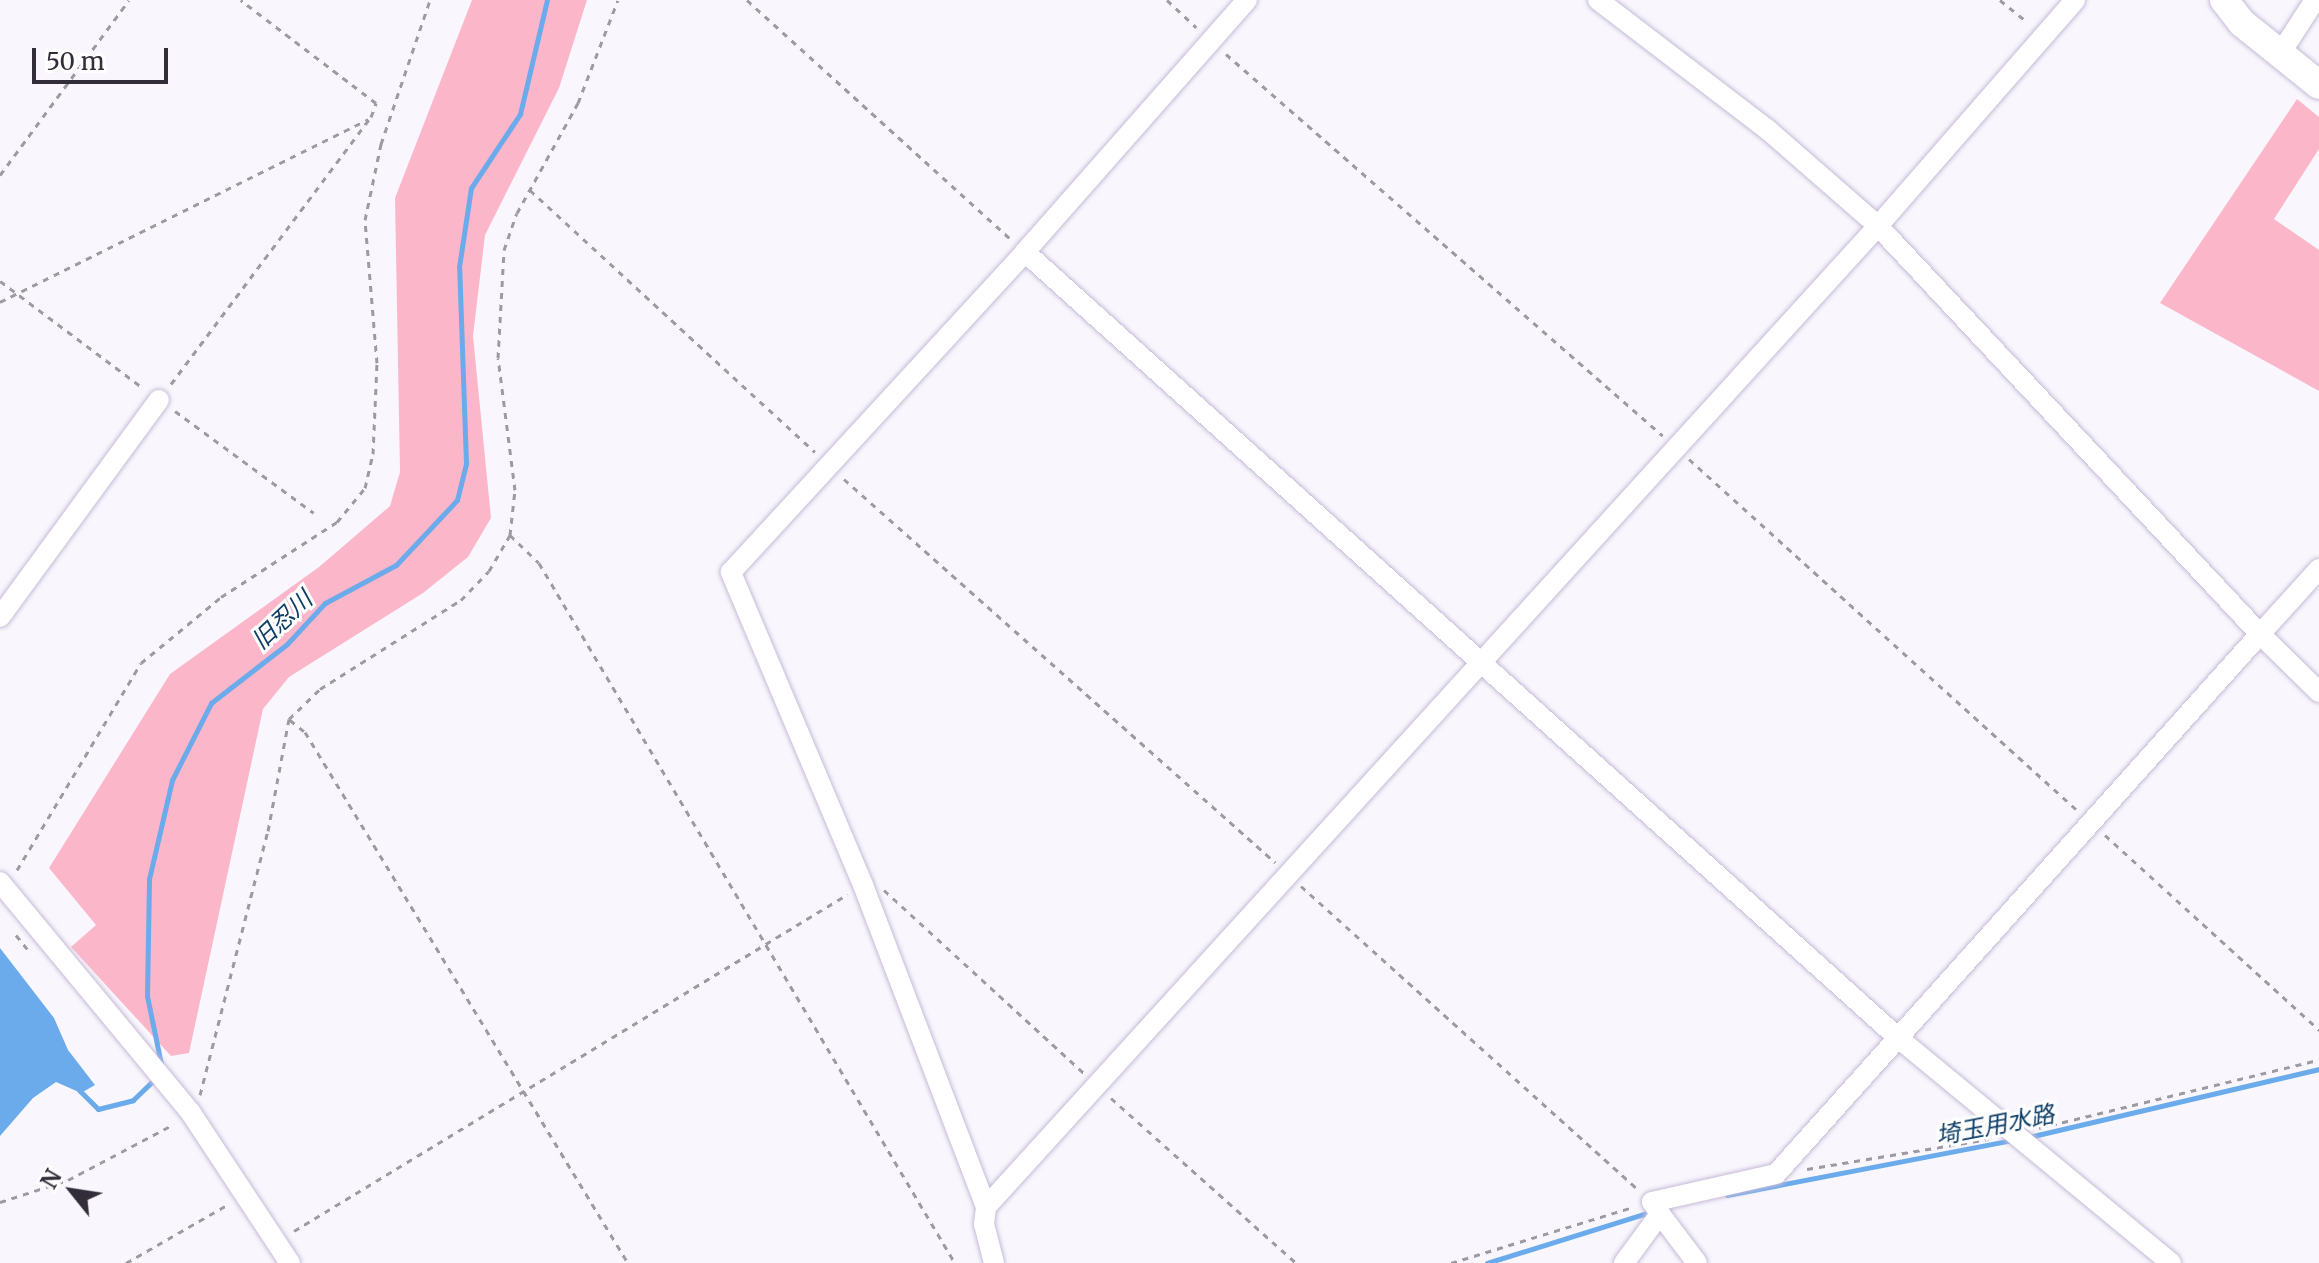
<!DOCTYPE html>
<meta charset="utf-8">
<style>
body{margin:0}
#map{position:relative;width:2319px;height:1263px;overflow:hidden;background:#f9f7fd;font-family:Merriweather,"Noto Sans JP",serif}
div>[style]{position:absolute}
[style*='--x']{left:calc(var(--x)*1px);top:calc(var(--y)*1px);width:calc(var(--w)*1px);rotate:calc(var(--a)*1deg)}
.green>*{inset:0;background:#fbb7c9}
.water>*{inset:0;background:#6babeb}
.stream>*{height:5px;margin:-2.5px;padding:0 2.5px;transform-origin:2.5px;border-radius:2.5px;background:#6babeb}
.path>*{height:3px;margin-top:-1.5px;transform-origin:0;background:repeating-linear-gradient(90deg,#9d9aa2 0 6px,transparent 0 12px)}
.roads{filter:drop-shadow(0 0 2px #c7bad7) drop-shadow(0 0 2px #c7bad7)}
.minor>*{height:20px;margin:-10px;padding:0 10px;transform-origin:10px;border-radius:10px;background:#fff}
.secondary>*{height:28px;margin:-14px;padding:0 14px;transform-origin:14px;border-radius:14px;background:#fff}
span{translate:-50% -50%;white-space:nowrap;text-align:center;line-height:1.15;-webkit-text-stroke:6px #fff;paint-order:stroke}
.water-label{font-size:24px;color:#0d3d65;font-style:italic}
.north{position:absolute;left:32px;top:1151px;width:80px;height:80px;-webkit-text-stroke:6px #fff;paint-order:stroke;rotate:300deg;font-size:22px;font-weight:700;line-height:32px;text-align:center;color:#322d39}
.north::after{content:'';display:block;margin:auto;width:28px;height:36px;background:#322d39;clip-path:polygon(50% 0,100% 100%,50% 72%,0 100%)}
.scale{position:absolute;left:32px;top:48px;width:136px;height:36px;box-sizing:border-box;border:4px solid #322d39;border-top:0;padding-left:10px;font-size:24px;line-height:28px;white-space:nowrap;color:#322d39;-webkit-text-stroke:6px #fff;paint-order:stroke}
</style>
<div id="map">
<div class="green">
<div style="clip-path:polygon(472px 0,587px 0,559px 88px,485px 235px,473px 336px,491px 518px,468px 557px,423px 593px,289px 677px,263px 709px,189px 1053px,171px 1056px,71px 947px,96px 925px,49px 868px,170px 674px,319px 567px,390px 506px,400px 472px,395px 198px)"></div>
<div style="clip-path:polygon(2297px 99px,2319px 117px,2319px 149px,2274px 219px,2319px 250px,2319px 391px,2160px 303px)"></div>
</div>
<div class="water">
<div style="clip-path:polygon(0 948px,54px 1018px,68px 1050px,95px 1085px,81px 1093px,56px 1082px,33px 1098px,0 1136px)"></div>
</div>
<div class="stream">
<div style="--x:161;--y:1064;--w:69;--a:-101.6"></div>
<div style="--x:147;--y:996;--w:117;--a:-89"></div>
<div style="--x:149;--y:879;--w:102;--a:-76.9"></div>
<div style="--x:172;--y:780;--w:86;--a:-63.1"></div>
<div style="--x:211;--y:703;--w:96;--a:-37.8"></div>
<div style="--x:287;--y:644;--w:56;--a:-47.2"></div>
<div style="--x:325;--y:603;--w:81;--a:-28.2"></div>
<div style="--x:396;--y:565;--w:89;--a:-46.8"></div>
<div style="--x:457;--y:500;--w:38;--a:-76"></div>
<div style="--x:466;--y:463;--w:196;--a:-92"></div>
<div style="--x:459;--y:267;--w:80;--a:-81.4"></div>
<div style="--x:471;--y:188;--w:89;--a:-56.5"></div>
<div style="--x:520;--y:114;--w:117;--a:-76.7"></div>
<div style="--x:79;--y:1090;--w:27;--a:45"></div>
<div style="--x:98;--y:1109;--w:36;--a:-14"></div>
<div style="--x:133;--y:1100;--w:30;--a:-44"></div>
<div style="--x:2029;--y:1137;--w:298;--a:-13.2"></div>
<div style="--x:1727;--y:1195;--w:290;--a:-10.9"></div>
<div style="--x:1487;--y:1263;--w:168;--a:-17.4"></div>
</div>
<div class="path">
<div style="--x:747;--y:0;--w:356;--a:42.2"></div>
<div style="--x:1167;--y:0;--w:40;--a:43"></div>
<div style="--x:2000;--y:0;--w:36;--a:39"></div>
<div style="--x:1226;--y:54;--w:580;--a:41.16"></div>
<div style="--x:0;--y:175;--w:217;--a:-53.6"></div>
<div style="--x:530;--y:190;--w:387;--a:42.6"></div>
<div style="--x:0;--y:281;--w:179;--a:36.8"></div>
<div style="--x:0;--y:302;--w:411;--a:-26.4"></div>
<div style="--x:171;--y:384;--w:334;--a:-53.2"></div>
<div style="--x:371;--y:117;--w:15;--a:-70"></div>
<div style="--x:376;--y:103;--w:170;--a:-142.7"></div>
<div style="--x:175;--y:411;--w:172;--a:36.3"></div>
<div style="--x:1689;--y:459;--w:525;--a:42.14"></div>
<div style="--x:844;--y:479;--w:577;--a:41.63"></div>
<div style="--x:510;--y:535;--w:40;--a:44"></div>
<div style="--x:539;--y:563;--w:814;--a:59.28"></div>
<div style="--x:290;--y:720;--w:19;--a:39"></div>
<div style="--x:305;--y:732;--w:622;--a:58.69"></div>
<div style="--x:2105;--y:835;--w:290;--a:42.3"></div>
<div style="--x:17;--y:870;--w:241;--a:-59.1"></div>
<div style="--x:141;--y:663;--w:104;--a:-39.5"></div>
<div style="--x:221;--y:597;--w:138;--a:-32.9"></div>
<div style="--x:337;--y:522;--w:44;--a:-50.5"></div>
<div style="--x:365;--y:488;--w:35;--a:-77"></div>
<div style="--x:373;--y:454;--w:91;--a:-87.5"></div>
<div style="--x:377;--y:363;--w:144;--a:-94.8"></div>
<div style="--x:365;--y:220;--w:78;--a:-78.1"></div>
<div style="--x:381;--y:144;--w:152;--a:-71.2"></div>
<div style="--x:1301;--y:886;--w:453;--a:42"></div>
<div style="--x:884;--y:890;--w:273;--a:42.5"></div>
<div style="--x:16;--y:935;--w:21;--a:51"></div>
<div style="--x:200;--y:1095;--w:273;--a:-75.6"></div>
<div style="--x:268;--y:831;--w:114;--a:-79.4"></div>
<div style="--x:289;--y:719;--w:43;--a:-44.1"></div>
<div style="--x:320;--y:689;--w:167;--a:-32.3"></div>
<div style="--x:461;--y:600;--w:40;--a:-46"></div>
<div style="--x:489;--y:571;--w:42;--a:-59.7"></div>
<div style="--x:510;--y:535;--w:45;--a:-83.7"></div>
<div style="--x:515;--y:490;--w:133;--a:-97.3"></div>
<div style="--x:498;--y:358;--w:108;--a:-86.8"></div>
<div style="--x:504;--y:250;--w:39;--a:-71"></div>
<div style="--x:517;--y:213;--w:126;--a:-61"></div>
<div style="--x:578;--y:103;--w:110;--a:-68.8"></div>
<div style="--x:1111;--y:1098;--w:248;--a:41.7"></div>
<div style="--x:2039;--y:1128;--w:288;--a:-13.7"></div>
<div style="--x:1807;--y:1169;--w:184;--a:-9.4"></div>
<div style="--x:0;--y:1202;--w:71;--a:-17.9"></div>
<div style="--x:68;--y:1180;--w:120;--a:-27.8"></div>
<div style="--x:294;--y:1231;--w:648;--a:-31.31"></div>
<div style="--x:126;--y:1263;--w:116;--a:-29.9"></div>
<div style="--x:1451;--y:1263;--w:190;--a:-17.1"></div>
</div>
<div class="roads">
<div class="minor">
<div style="--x:1247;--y:0;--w:336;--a:131.4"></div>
<div style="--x:1025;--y:252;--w:1173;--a:41.99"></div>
<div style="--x:1897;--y:1037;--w:355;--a:39.5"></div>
<div style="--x:1598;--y:0;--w:213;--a:37.4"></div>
<div style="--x:1767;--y:129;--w:147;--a:41.1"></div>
<div style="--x:1878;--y:226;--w:559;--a:46.89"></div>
<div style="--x:2260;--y:634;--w:725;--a:131.87"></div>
<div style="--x:1776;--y:1174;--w:127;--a:167.3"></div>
<div style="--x:1652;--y:1202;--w:14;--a:56"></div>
<div style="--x:2280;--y:54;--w:64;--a:-57.1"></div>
<div style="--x:2319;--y:569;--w:88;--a:132.2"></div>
<div style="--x:2260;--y:634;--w:83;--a:44.5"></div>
<div style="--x:0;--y:617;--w:269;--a:-53.8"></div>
<div style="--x:0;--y:882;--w:300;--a:50.4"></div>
<div style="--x:191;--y:1113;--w:180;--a:56.6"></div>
<div style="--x:986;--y:1207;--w:1326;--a:-47.72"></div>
<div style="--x:1878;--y:226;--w:300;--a:-48.9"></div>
<div style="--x:994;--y:1263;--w:40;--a:-104.4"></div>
<div style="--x:984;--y:1224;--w:17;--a:-83"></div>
<div style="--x:986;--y:1207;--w:345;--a:-110.9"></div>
<div style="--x:863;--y:885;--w:340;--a:-112.9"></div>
<div style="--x:731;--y:572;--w:435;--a:-47.4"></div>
<div style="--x:1624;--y:1263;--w:61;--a:-53.7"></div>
<div style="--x:1660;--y:1214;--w:61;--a:52.9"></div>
</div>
<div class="secondary">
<div style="--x:2224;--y:0;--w:29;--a:52"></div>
<div style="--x:2242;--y:23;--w:99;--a:38.8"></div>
</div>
</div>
<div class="water-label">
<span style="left:282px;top:620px;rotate:-43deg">旧忍川</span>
<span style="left:1995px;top:1125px;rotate:-11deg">埼玉用水路</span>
</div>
<div class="north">N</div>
<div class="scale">50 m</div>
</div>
